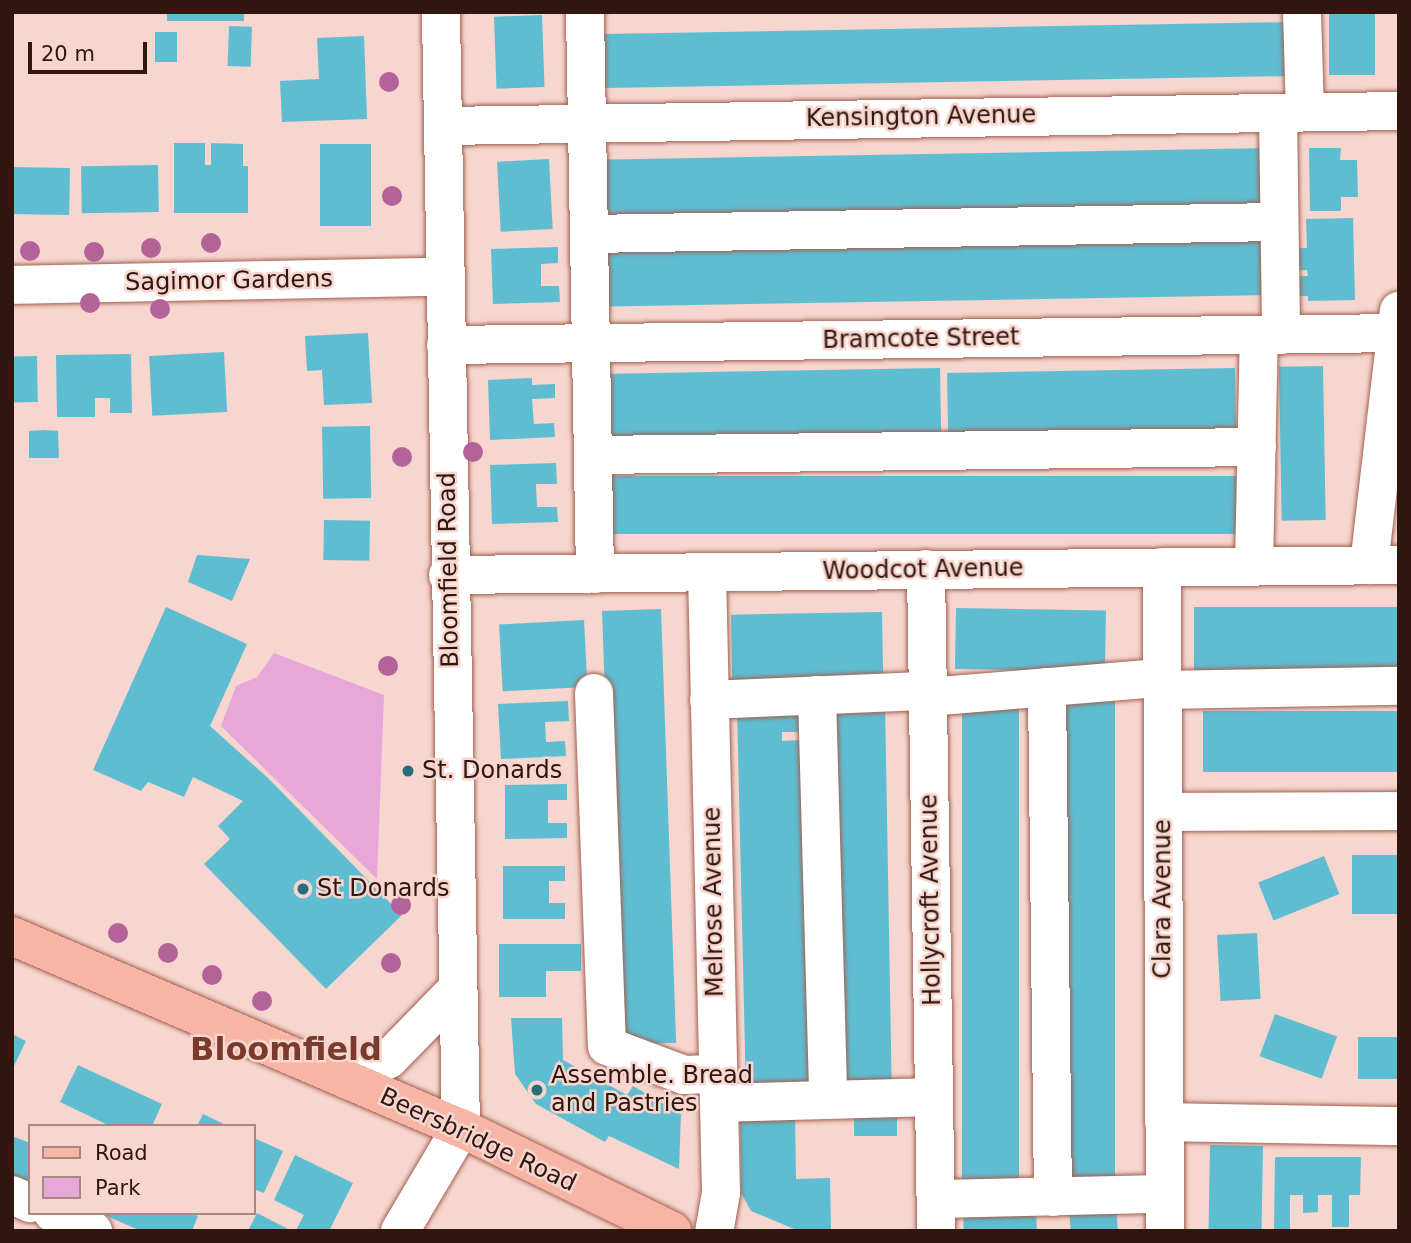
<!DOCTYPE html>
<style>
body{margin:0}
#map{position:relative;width:1411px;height:1243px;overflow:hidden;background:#f6d6ce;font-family:"DejaVu Sans",sans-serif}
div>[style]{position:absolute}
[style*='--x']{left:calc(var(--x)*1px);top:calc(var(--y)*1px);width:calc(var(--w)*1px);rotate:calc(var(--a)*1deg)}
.green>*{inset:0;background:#e7a7d9}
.building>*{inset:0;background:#5fbdd1;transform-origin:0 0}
.roads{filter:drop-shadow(0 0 2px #a35f4f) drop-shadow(0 0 2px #a35f4f)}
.minor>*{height:38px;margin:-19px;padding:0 19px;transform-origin:19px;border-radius:19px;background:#fff}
.major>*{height:38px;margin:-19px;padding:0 19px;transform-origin:19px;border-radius:19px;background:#f7b5a6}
.trees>*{width:20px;height:20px;margin:-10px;border-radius:50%;background:#b4629a}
.dots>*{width:19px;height:19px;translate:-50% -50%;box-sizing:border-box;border:4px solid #f6d6ce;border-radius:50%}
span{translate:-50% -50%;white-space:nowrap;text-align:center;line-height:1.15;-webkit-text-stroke:5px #f6d6ce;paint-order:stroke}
.street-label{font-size:24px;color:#31160f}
.poi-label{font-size:24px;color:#31160f}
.left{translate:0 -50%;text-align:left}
.district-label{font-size:32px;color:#7b3b2c;font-weight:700}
.frame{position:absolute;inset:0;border:14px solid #31160f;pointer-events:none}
.legend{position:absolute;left:28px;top:1124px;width:228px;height:91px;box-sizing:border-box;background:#f6d6ce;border:2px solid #a78982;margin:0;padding:9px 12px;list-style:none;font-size:21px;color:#31160f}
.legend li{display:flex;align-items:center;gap:14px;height:35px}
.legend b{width:35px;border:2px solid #a78982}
.scale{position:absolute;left:28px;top:42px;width:119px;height:32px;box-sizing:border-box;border:4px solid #31160f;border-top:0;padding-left:9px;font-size:21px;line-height:24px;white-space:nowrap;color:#31160f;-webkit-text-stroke:5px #f6d6ce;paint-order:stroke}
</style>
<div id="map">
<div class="green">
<div style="clip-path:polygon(274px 653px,384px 695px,377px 879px,221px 726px,236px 686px,257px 677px)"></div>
</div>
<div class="building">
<div style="left:167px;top:12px;width:77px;height:9px"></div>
<div style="left:1329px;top:12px;width:46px;height:63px"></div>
<div style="left:542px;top:15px;width:72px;height:48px;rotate:88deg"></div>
<div style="left:1293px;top:22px;width:54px;height:704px;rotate:89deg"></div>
<div style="left:229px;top:26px;width:23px;height:40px;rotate:2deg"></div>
<div style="left:155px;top:32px;width:22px;height:30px"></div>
<div style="clip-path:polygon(364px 36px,367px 119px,282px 122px,280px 81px,319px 79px,317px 38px)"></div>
<div style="clip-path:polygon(174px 143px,205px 143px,205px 165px,211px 165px,211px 143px,243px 144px,243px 166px,248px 166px,248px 213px,174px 213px)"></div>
<div style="left:320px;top:144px;width:51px;height:82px"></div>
<div style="left:1269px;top:148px;width:59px;height:673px;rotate:89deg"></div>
<div style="clip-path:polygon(1309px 148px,1341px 148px,1340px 160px,1357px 160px,1358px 197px,1341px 197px,1341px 211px,1310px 211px)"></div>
<div style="left:549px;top:159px;width:70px;height:52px;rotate:87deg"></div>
<div style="left:158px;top:165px;width:47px;height:77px;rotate:89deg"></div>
<div style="left:12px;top:167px;width:58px;height:47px;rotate:1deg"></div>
<div style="clip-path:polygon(1353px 218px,1355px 300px,1308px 301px,1308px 296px,1283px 296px,1282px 277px,1308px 276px,1307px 270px,1282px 270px,1282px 249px,1307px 248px,1306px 219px)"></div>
<div style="left:1269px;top:233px;width:62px;height:673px;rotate:89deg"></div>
<div style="clip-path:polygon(558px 247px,558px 263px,541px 264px,541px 286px,559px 286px,560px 302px,493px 304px,491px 249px)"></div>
<div style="clip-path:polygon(368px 333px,372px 403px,324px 405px,322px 370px,307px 371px,305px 336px)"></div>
<div style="left:224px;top:352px;width:60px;height:75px;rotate:87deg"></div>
<div style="clip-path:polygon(131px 354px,132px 413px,110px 413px,110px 398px,95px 398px,95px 417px,57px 417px,56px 355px)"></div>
<div style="left:37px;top:356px;width:46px;height:25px;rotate:89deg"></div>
<div style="left:1323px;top:366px;width:154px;height:44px;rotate:89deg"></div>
<div style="left:940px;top:368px;width:67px;height:341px;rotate:89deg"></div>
<div style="left:1235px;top:368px;width:63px;height:288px;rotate:89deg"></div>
<div style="clip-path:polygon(532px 378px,532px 385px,555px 384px,555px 398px,532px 399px,534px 424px,554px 423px,555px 437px,490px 440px,488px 380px)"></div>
<div style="left:370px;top:426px;width:72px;height:48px;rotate:89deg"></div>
<div style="clip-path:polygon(44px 430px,58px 431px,59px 458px,29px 458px,29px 431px)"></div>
<div style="clip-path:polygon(556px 463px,557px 484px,536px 484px,537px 507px,557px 507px,558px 522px,492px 524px,490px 465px)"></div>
<div style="left:1240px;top:476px;width:58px;height:639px;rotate:90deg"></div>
<div style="left:324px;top:520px;width:46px;height:40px;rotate:1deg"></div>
<div style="clip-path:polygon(197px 555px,250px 559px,232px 601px,188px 582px)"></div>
<div style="clip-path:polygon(166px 607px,247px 644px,210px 726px,268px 778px,402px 915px,326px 989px,204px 864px,230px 839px,218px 826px,243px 801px,193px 777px,184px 797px,148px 782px,141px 791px,93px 770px)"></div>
<div style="left:1399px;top:607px;width:65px;height:205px;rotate:90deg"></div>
<div style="left:956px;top:608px;width:150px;height:61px;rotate:1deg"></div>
<div style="left:661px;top:609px;width:434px;height:59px;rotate:88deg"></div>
<div style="left:882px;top:612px;width:71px;height:151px;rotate:89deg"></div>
<div style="left:584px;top:620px;width:67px;height:85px;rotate:87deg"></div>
<div style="clip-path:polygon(568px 701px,569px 721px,545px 722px,546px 742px,565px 741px,566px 756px,501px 759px,498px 704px)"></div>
<div style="left:962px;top:701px;width:57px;height:489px"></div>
<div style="left:1054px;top:701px;width:61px;height:488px"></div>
<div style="left:885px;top:702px;width:389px;height:60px;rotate:89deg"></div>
<div style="clip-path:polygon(737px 708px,799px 716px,800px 732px,782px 732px,782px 741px,800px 740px,809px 1092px,746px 1094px)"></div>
<div style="left:1203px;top:711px;width:196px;height:61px"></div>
<div style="clip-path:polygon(567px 784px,567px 800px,548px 800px,548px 823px,567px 823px,567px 838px,505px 839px,505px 785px)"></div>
<div style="left:1399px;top:855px;width:59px;height:47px;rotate:90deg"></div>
<div style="left:1324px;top:856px;width:41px;height:71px;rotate:68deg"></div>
<div style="clip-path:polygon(503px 866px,565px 866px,565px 881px,549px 881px,549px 903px,565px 903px,565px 919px,503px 919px)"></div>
<div style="left:1257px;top:933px;width:66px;height:40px;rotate:87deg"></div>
<div style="clip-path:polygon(499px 944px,581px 944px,581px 971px,546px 971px,546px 997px,499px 997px)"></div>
<div style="left:1275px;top:1014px;width:66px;height:45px;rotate:20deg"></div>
<div style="clip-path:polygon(511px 1018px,562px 1018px,563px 1060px,627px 1095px,633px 1086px,681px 1114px,679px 1169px,609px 1136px,605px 1142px,536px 1104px,515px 1074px)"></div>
<div style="clip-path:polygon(12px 1034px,26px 1041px,12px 1070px)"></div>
<div style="left:1358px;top:1037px;width:41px;height:42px"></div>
<div style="clip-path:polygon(78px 1065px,162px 1104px,152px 1126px,110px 1126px,60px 1102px)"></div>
<div style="left:897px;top:1108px;width:28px;height:43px;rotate:90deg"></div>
<div style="clip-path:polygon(740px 1111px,795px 1111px,796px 1179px,830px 1178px,831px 1231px,799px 1231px,751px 1211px,741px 1193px)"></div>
<div style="clip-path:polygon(203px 1114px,228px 1126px,197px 1126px)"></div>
<div style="clip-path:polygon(12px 1136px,30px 1143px,30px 1183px,12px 1175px)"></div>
<div style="clip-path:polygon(254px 1138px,283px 1151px,264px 1193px,254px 1189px)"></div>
<div style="left:1210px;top:1145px;width:53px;height:86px;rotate:1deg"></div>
<div style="clip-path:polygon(295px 1155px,353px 1183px,329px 1231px,296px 1230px,304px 1215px,274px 1200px)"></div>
<div style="clip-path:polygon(1275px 1157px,1361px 1157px,1360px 1195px,1349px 1195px,1349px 1227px,1332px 1227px,1332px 1195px,1318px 1195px,1318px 1212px,1303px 1213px,1303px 1195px,1290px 1195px,1290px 1229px,1274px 1229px)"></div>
<div style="left:1116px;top:1205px;width:26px;height:47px;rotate:86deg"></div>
<div style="left:1036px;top:1208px;width:23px;height:73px;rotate:88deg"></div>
<div style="clip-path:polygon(100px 1213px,191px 1213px,198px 1216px,192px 1231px,141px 1231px)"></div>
<div style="clip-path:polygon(257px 1213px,292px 1231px,248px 1231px)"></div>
</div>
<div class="roads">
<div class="minor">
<div style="--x:585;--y:12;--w:562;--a:88.98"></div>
<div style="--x:1302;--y:12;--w:100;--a:88.3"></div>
<div style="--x:1278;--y:113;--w:222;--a:89.2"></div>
<div style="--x:444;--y:126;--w:955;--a:-0.9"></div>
<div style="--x:589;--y:234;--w:688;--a:-1"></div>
<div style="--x:12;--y:285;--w:433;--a:-1.1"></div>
<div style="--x:446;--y:345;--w:950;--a:-0.72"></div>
<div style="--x:593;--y:455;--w:664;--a:-0.69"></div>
<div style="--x:1369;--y:565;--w:256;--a:-83.3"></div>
<div style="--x:1254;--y:566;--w:231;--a:-88.8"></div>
<div style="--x:1162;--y:567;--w:664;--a:89.74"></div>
<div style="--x:926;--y:569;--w:662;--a:89.13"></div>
<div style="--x:707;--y:572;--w:621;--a:88.71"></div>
<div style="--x:721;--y:1193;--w:39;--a:100"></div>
<div style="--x:448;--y:575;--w:951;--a:-0.6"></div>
<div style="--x:1047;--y:687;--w:510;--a:89.33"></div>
<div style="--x:1161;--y:690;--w:238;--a:-1"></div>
<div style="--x:594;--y:693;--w:353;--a:87.9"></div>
<div style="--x:607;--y:1046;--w:82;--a:20.6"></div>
<div style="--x:684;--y:1075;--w:34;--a:-2"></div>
<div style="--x:817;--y:695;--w:405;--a:88.4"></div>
<div style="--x:928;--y:697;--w:233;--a:-4.7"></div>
<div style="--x:709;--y:700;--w:218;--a:-2.4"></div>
<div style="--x:1163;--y:812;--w:236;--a:-0.2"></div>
<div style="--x:348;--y:1080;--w:46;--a:-27.1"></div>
<div style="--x:389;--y:1059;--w:96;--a:-45.8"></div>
<div style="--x:719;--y:1103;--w:215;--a:-1.6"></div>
<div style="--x:1164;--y:1122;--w:235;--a:1"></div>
<div style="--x:12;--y:1195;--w:20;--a:24"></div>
<div style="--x:936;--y:1199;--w:229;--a:-1.3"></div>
<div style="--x:53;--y:1213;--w:44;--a:24.2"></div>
<div style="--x:400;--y:1231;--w:120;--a:-59.4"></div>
<div style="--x:461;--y:1128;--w:1116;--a:-91.03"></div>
</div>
<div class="major">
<div style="--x:12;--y:936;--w:488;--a:23.2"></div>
<div style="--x:461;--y:1128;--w:235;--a:26"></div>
</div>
</div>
<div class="trees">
<div style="left:389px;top:82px"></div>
<div style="left:392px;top:196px"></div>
<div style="left:211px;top:243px"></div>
<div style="left:151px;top:248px"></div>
<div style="left:30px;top:251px"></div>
<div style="left:94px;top:252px"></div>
<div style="left:90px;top:303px"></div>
<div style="left:160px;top:309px"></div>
<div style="left:473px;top:452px"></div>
<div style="left:402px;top:457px"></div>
<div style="left:388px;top:666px"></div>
<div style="left:401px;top:905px"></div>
<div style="left:118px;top:933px"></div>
<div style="left:168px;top:953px"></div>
<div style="left:391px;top:963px"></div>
<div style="left:212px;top:975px"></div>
<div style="left:262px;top:1001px"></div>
</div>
<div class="dots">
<div style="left:408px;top:771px;background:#276d7c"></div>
<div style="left:303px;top:889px;background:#276d7c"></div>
<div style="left:537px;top:1090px;background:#276d7c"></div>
</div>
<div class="street-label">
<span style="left:921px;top:117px;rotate:-1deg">Kensington Avenue</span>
<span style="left:229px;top:281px;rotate:-1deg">Sagimor Gardens</span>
<span style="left:921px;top:339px;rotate:-1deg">Bramcote Street</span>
<span style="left:449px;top:570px;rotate:-91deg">Bloomfield Road</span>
<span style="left:923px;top:570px;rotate:-1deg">Woodcot Avenue</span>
<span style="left:1163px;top:899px;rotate:-90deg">Clara Avenue</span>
<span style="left:931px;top:900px;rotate:-91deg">Hollycroft Avenue</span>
<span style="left:714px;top:902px;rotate:-91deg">Melrose Avenue</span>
<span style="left:478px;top:1140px;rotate:25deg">Beersbridge Road</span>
</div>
<div class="poi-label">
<span class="left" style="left:422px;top:771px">St. Donards</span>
<span class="left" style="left:317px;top:889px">St Donards</span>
<span class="left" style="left:551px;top:1090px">Assemble. Bread<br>and Pastries</span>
</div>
<div class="district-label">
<span style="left:286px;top:1049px">Bloomfield</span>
</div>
<div class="frame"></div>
<ul class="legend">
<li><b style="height:9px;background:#f7b5a6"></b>Road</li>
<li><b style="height:19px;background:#e7a7d9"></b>Park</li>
</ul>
<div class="scale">20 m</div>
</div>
